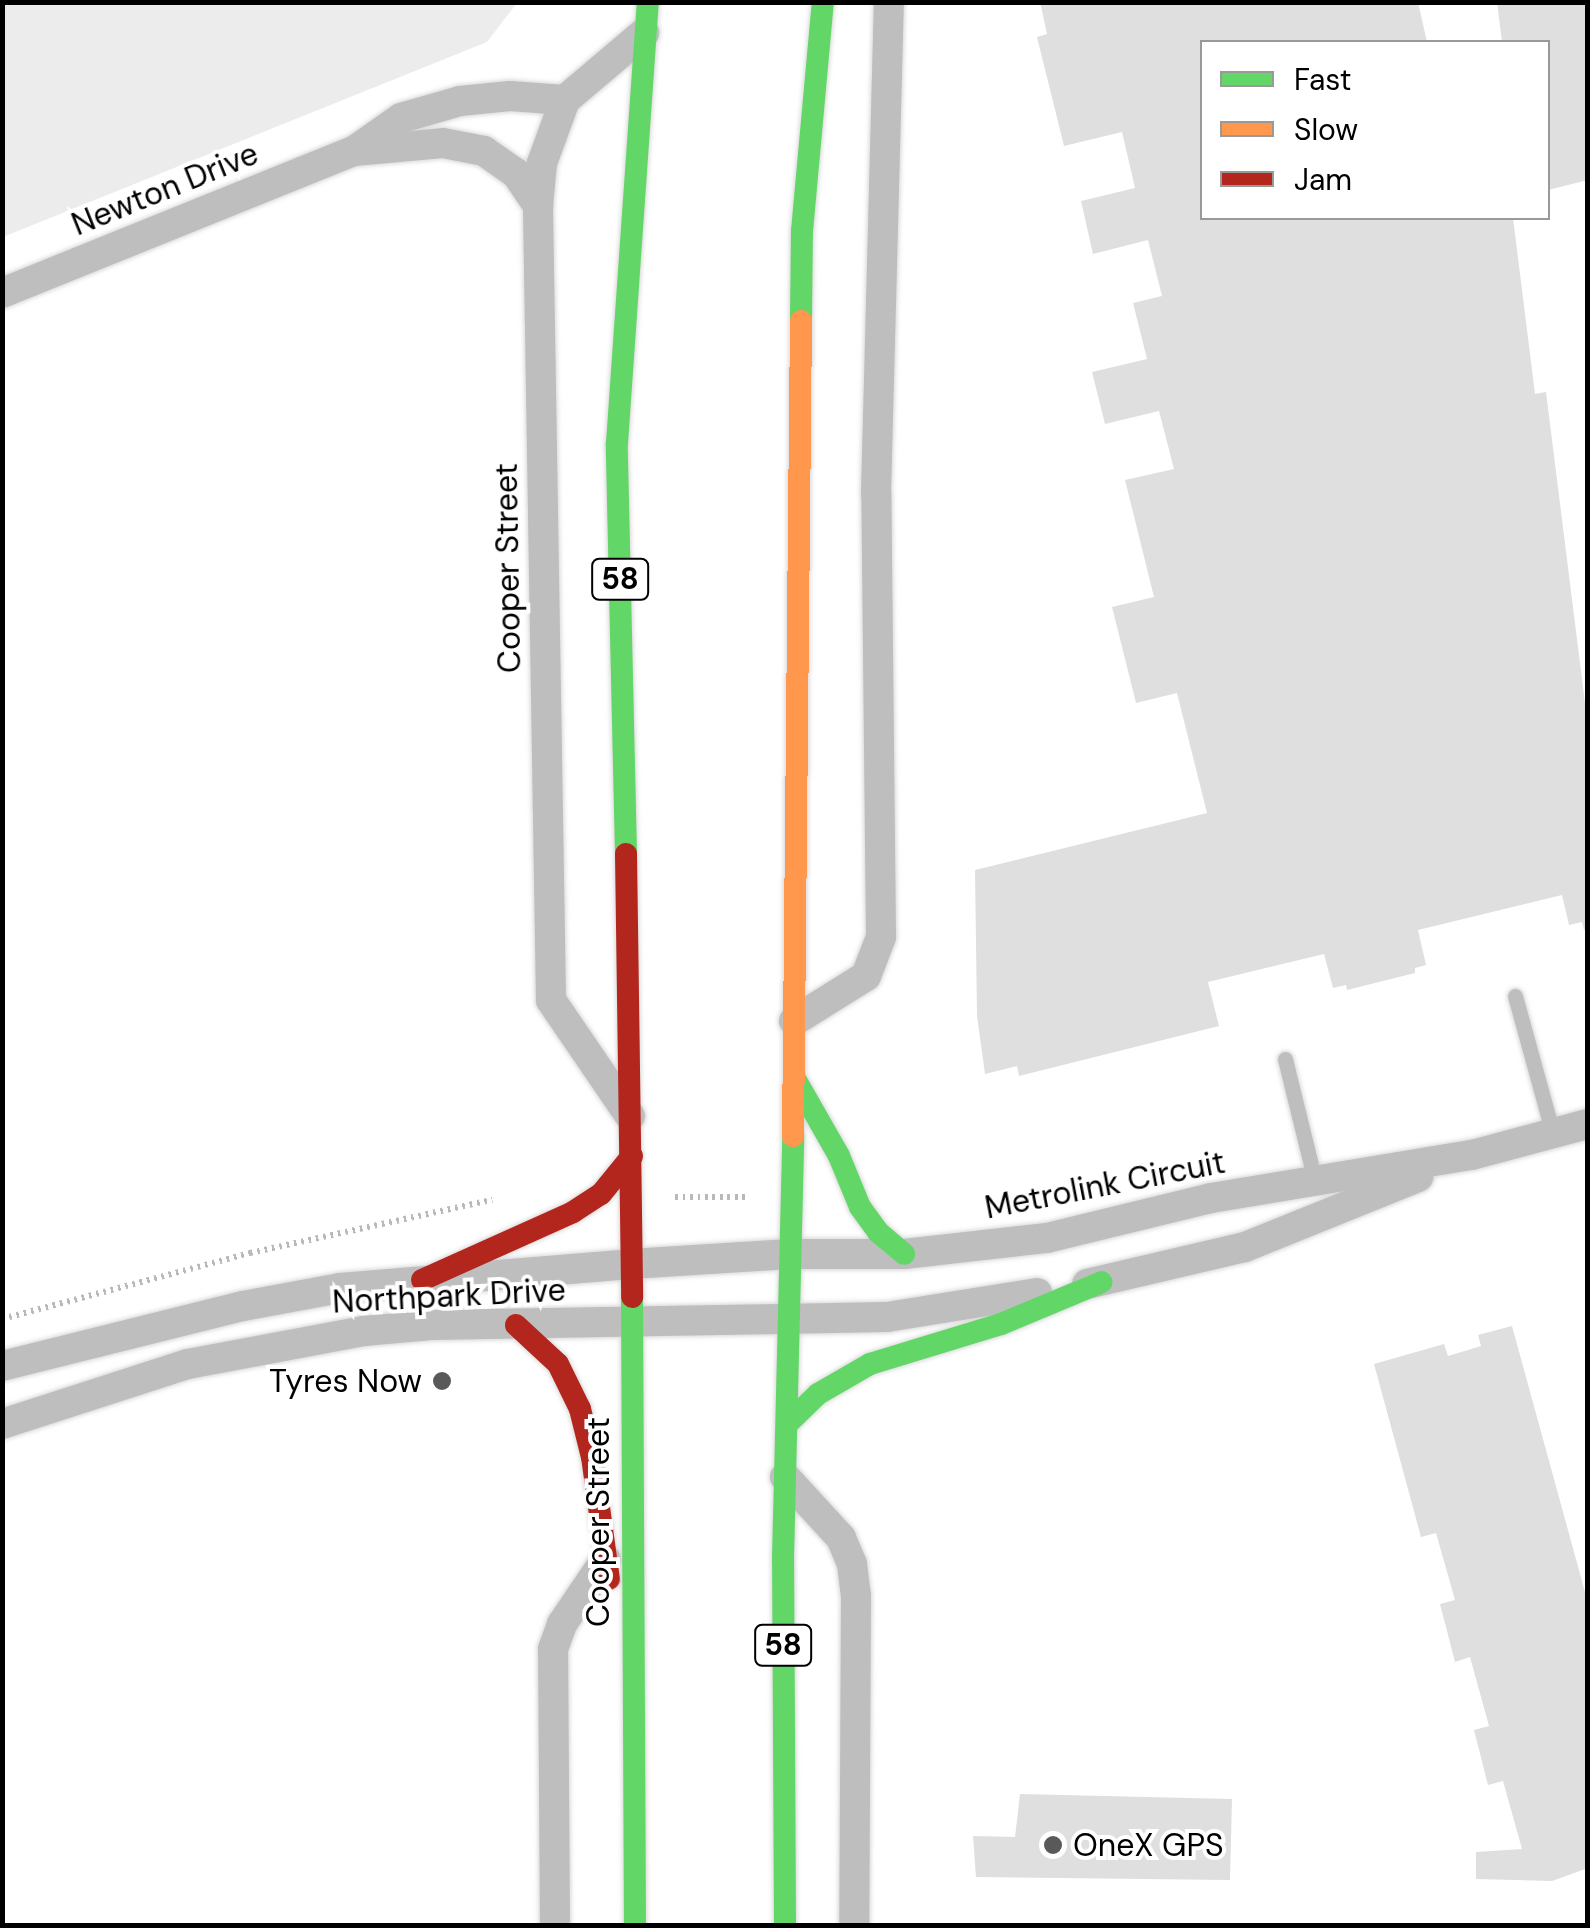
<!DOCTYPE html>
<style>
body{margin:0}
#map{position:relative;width:1590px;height:1928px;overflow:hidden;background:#fff;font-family:"DM Sans",sans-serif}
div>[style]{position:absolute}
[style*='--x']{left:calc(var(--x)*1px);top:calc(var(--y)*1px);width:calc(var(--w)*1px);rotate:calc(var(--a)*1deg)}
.green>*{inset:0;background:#ececec}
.building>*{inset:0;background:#dfdfdf}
.path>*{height:6px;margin-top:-3px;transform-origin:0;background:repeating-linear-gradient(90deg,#b9b9b9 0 2.5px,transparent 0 7.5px)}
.roads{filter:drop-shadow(0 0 2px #dbdbdb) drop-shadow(0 0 2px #dbdbdb)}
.lane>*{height:15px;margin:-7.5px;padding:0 7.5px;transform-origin:7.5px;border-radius:7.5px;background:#bebebe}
.street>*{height:30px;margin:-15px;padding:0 15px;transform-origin:15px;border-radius:15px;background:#bebebe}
.fast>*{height:22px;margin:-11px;padding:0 11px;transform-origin:11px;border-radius:11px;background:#63d668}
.slow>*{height:22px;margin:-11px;padding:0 11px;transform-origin:11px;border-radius:11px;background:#ff974d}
.jam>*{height:22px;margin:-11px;padding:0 11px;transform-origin:11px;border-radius:11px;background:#b3261e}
.dots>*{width:28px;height:28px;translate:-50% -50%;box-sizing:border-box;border:5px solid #fff;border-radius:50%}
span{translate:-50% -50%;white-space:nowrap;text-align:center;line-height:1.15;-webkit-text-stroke:8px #fff;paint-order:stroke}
.shield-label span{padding:2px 8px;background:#fff;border:2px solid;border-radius:8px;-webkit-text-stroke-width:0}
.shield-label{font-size:30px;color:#000;font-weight:700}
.street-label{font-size:32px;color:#000}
.poi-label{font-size:32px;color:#000}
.right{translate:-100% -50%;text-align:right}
.left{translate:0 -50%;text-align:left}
.frame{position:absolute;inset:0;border:5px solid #000;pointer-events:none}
.legend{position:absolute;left:1200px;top:40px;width:350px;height:180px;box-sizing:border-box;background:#fff;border:2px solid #999;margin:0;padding:12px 18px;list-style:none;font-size:30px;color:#000}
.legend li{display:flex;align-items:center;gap:20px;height:50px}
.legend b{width:50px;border:2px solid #999}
</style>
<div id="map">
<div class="green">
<div style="clip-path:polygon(3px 2px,517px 2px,517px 3px,487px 42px,3px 237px)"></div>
</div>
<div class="building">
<div style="clip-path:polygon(1040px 2px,1418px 2px,1427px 42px,1202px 42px,1202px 218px,1513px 218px,1535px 394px,1546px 392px,1588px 727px,1588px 929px,1584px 930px,1582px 922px,1569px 925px,1562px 895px,1418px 930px,1426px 965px,1415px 968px,1415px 973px,1347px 990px,1346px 985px,1333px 988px,1324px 954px,1208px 982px,1219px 1026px,1019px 1076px,1017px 1066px,985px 1074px,977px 1016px,975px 870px,1207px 813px,1177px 693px,1136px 703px,1112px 607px,1154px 597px,1125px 480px,1174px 469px,1159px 411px,1105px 424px,1092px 372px,1147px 359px,1133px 303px,1162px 296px,1148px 240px,1093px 254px,1081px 201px,1135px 188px,1122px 132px,1064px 146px,1037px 37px,1047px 34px)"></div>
<div style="clip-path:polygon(1497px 2px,1588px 2px,1588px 180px,1548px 190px,1548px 42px,1502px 42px)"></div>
<div style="clip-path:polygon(1512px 1326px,1588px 1603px,1588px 1868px,1552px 1881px,1476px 1879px,1476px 1852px,1522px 1849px,1503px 1781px,1488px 1785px,1474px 1730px,1489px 1726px,1470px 1657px,1455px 1662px,1440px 1604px,1455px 1600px,1436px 1533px,1421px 1537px,1374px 1364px,1444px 1344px,1448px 1356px,1481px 1346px,1478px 1335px)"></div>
<div style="clip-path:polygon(1020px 1794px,1232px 1799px,1230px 1880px,976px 1877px,973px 1836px,1015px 1837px)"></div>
</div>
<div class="path">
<div style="--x:675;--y:1197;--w:70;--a:0"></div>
<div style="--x:2;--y:1319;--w:257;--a:-14.9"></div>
<div style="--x:250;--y:1253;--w:248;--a:-12.4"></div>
</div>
<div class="roads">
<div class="lane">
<div style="--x:1515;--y:996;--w:143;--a:74.6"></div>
<div style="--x:1285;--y:1059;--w:126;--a:76.2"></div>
</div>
<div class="street">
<div style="--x:354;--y:151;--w:57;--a:-35.1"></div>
<div style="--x:401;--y:118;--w:61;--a:-16.1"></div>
<div style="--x:460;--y:101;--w:50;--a:-5.7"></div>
<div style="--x:510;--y:96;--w:55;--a:4.2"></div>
<div style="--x:2;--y:293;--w:380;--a:-22"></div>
<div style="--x:354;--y:151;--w:89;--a:-5.1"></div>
<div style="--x:443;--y:143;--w:42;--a:11"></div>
<div style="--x:484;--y:151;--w:39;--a:35"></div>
<div style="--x:516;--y:173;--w:40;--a:56"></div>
<div style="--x:794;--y:1021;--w:85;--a:-32"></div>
<div style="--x:866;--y:976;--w:42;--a:-69"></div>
<div style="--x:881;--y:937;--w:443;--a:-90.6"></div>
<div style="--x:876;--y:494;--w:492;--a:-88.5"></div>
<div style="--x:630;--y:1116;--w:140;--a:-124.3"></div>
<div style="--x:551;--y:1000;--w:794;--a:-90.94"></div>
<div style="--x:538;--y:206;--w:43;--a:-84.7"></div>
<div style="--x:542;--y:163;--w:67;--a:-69.9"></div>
<div style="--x:565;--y:100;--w:104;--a:-40.3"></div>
<div style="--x:1087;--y:1284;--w:162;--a:-13.2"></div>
<div style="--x:1245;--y:1247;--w:187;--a:-22"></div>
<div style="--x:2;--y:1366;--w:248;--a:-14"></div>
<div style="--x:243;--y:1306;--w:99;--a:-10.5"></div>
<div style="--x:340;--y:1288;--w:291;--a:-4.7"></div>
<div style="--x:630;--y:1264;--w:160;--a:-3.6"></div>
<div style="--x:790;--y:1254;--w:114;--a:0"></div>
<div style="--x:904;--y:1254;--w:144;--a:-6.4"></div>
<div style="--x:1047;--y:1238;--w:169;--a:-13.7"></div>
<div style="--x:1211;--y:1198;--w:265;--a:-9.4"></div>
<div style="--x:1472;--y:1155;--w:120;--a:-15"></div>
<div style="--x:2;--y:1424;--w:195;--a:-17.9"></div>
<div style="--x:188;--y:1364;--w:179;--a:-10.6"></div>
<div style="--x:364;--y:1331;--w:68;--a:-5"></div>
<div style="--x:432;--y:1325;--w:455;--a:-1"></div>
<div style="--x:887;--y:1317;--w:152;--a:-9.1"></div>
<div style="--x:785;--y:1477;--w:83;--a:47.4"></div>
<div style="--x:841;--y:1538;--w:28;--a:67"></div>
<div style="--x:852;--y:1564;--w:32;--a:83"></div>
<div style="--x:856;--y:1596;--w:330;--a:90.3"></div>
<div style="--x:555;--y:1926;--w:277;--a:-90.4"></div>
<div style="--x:553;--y:1649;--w:27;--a:-70"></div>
<div style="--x:562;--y:1624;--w:78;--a:-55.9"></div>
</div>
<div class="fast">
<div style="--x:801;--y:321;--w:90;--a:-89.4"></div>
<div style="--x:802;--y:231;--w:230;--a:-84.8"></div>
<div style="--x:626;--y:854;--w:411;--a:-91.3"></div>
<div style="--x:617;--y:443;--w:442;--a:-86"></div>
<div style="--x:794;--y:1077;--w:91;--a:60.3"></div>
<div style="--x:839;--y:1156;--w:55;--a:67.6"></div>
<div style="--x:860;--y:1207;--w:31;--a:54"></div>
<div style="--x:878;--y:1232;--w:34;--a:40"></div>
<div style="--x:632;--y:1297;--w:629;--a:89.73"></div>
<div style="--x:787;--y:1424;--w:43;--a:-44.1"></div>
<div style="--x:818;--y:1394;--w:60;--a:-30"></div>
<div style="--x:870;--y:1364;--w:137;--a:-17"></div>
<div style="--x:1001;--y:1324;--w:109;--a:-22.6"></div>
<div style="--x:785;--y:1926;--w:368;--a:-90.3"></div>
<div style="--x:783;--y:1558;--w:422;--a:-88.6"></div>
</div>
<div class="slow">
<div style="--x:793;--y:1136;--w:815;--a:-89.44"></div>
</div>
<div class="jam">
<div style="--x:626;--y:854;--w:443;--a:89.2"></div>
<div style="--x:422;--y:1280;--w:166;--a:-24.2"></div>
<div style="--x:573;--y:1212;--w:33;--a:-33"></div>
<div style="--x:601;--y:1194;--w:49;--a:-50.8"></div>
<div style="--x:516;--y:1325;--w:57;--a:42.9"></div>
<div style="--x:558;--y:1364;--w:50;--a:63.9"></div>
<div style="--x:580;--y:1409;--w:49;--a:76"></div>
<div style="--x:592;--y:1457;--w:123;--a:82.1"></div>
</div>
</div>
<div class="dots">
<div style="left:442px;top:1381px;background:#595959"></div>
<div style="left:1053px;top:1845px;background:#595959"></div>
</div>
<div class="shield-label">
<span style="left:620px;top:579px">58</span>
<span style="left:783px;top:1645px">58</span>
</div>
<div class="street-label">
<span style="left:165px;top:189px;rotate:-22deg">Newton Drive</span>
<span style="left:508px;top:568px;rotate:-91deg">Cooper Street</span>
<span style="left:1105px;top:1185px;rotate:-11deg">Metrolink Circuit</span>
<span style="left:449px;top:1296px;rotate:-3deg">Northpark Drive</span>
<span style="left:598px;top:1522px;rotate:-90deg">Cooper Street</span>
</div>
<div class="poi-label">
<span class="right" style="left:422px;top:1381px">Tyres Now</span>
<span class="left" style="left:1073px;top:1845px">OneX GPS</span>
</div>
<div class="frame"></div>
<ul class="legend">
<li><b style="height:12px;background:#63d668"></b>Fast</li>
<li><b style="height:12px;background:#ff974d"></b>Slow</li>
<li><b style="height:12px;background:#b3261e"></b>Jam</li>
</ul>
</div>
